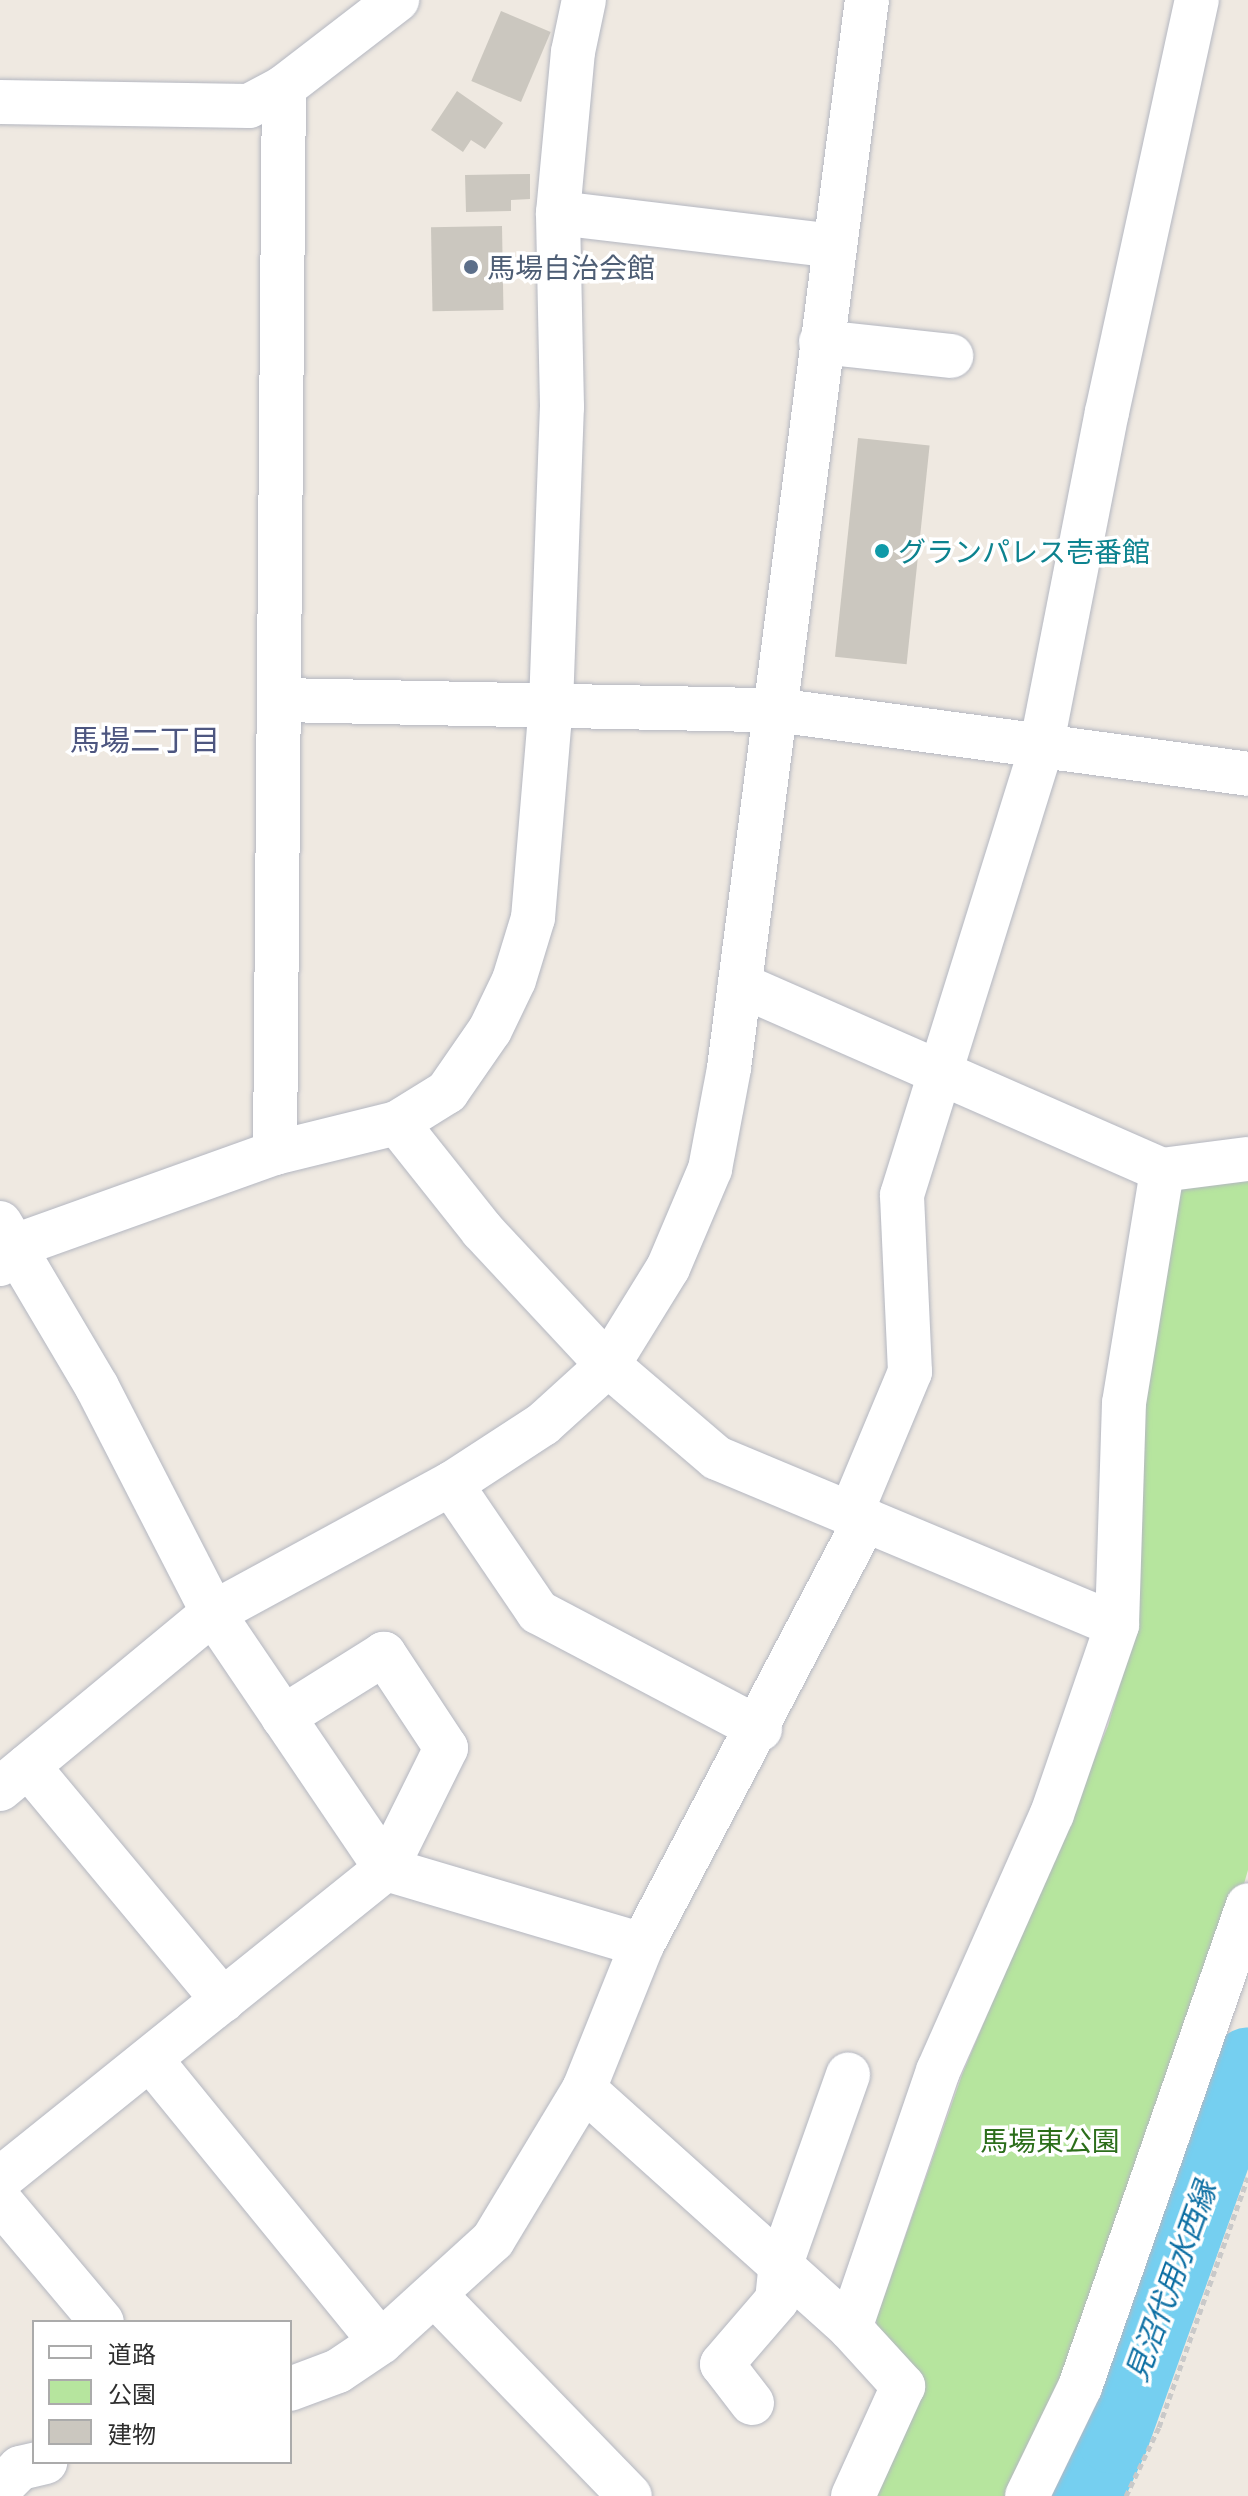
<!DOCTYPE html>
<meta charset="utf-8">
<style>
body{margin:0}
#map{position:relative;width:1248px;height:2496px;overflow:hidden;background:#efe9e1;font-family:Commissioner,"Noto Sans JP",sans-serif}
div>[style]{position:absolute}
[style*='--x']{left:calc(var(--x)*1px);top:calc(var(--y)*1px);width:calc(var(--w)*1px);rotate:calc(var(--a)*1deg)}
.green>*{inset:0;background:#b6e59e}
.river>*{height:72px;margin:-36px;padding:0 36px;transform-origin:36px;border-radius:36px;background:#75cff0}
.building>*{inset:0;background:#cbc7bf;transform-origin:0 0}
.path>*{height:5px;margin-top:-2.5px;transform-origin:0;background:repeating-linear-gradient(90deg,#c9c9c9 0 6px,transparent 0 10px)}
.roads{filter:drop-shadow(0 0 2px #b4b7c1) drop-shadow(0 0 2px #b4b7c1)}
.street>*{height:44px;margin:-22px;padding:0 22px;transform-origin:22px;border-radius:22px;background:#fff}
.dots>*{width:22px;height:22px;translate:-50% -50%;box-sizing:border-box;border:4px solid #fff;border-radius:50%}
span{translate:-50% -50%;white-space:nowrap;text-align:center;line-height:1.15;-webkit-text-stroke:7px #fff;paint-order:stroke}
.service-label{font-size:28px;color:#4e5e75}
.left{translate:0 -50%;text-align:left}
.culture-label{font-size:28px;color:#0d838f}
.park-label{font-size:28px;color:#2c6e1b}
.neighbourhood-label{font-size:30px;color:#4d5680}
.water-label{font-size:30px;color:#0d6fa3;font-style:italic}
.legend{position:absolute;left:32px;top:2320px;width:260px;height:144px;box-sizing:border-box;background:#fff;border:2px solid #ababab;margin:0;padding:10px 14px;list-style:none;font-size:24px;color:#2e2e2e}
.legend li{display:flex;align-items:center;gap:16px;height:40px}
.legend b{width:40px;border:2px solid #ababab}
</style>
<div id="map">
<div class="green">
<div style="clip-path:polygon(1248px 1169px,1248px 1870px,1207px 2011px,1018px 2496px,870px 2496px,923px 2375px,880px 2339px,876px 2320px,962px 2075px,1108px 1726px,1139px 1620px,1138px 1416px,1177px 1185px)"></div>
</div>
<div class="river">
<div style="--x:1086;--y:2496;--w:64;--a:-65"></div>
<div style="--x:1113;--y:2438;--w:398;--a:-70.2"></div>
</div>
<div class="building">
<div style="left:501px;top:11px;width:54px;height:76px;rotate:23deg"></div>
<div style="clip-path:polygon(457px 91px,503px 123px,485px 149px,471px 140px,463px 152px,431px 130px)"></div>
<div style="clip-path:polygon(530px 174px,530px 199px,511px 200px,511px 211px,466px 212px,465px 175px)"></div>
<div style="left:502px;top:226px;width:84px;height:71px;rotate:89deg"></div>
<div style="left:858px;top:438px;width:72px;height:220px;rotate:6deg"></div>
</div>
<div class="path">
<div style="--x:1126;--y:2496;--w:76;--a:-64.4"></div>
<div style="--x:1159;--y:2427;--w:265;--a:-70.4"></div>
</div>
<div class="roads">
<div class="street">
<div style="--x:0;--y:102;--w:249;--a:0.9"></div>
<div style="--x:249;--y:106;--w:40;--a:-28"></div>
<div style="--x:284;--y:87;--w:143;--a:-37.6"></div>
<div style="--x:558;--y:213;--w:278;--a:6.8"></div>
<div style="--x:821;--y:342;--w:131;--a:6.1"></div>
<div style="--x:281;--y:700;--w:495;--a:1.2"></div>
<div style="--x:776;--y:710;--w:476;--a:7.7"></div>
<div style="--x:397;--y:1123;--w:137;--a:51.5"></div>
<div style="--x:482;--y:1230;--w:185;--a:47"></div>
<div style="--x:608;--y:1365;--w:143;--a:40.5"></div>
<div style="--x:717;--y:1458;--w:433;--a:22.7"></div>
<div style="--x:275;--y:1153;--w:1066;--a:-89.52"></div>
<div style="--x:1162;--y:1170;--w:87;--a:-7.3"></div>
<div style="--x:0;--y:1223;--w:191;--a:59.4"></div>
<div style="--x:97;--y:1387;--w:254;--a:62.8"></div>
<div style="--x:213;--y:1613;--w:309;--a:55.9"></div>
<div style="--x:386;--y:1869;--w:267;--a:16.5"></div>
<div style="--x:0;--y:1264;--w:21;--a:-55"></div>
<div style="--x:12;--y:1247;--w:279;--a:-19.7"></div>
<div style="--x:275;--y:1153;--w:126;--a:-13.8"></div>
<div style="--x:397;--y:1123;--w:59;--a:-31.8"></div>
<div style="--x:447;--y:1092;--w:75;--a:-55.3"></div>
<div style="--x:490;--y:1030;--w:55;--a:-64.4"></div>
<div style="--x:514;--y:980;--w:65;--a:-73"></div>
<div style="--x:533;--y:918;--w:214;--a:-85.2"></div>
<div style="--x:551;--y:705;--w:298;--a:-87.9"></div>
<div style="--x:562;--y:407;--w:194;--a:-91.2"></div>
<div style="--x:558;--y:213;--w:162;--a:-84.7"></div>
<div style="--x:573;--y:52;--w:53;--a:-78.1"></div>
<div style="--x:451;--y:1484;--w:155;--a:55.8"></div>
<div style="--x:538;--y:1612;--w:251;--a:27.8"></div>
<div style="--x:851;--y:1513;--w:153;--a:-67.3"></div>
<div style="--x:910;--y:1372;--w:177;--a:-92.6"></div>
<div style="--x:902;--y:1195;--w:468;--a:-72.7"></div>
<div style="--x:1041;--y:748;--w:342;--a:-78.9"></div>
<div style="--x:1107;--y:412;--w:422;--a:-77.7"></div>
<div style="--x:28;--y:1766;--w:305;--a:50.2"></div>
<div style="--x:0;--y:1789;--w:276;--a:-39.6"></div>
<div style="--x:213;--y:1613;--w:271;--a:-28.5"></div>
<div style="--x:451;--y:1484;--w:110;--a:-33.1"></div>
<div style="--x:543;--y:1424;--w:88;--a:-42.2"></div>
<div style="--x:608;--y:1365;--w:114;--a:-58.3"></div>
<div style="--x:668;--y:1268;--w:108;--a:-67"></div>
<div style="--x:710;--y:1169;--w:103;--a:-79.3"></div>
<div style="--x:729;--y:1068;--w:1077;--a:-82.64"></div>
<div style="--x:150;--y:2059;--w:365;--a:50.8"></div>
<div style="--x:584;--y:2089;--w:358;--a:41.9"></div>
<div style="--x:850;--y:2328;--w:272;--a:-71.1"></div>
<div style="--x:938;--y:2071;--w:281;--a:-66.1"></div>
<div style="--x:1052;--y:1814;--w:200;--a:-71"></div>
<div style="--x:1117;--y:1625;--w:222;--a:-88.2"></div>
<div style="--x:1124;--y:1403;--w:236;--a:-80.7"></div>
<div style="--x:1162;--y:1170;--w:461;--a:-156.3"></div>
<div style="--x:0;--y:2179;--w:495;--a:-38.8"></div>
<div style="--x:386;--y:1869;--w:135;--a:-63.6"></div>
<div style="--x:446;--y:1748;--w:113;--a:-123.4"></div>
<div style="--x:384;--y:1654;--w:119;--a:148"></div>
<div style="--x:0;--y:2201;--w:158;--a:49.9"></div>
<div style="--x:435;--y:2295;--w:280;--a:45.9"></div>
<div style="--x:850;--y:2328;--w:79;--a:47.6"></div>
<div style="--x:903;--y:2386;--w:121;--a:114.4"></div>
<div style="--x:290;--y:2389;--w:51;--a:-20.6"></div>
<div style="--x:338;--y:2371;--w:52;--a:-34"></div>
<div style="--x:381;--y:2342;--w:151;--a:-42.3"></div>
<div style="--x:493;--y:2240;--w:176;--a:-58.9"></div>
<div style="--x:584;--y:2089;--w:155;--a:-68.1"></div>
<div style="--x:642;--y:1945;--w:481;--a:-62.3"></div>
<div style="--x:752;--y:2403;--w:49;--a:-127.6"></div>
<div style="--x:722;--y:2364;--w:84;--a:-49.3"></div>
<div style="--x:777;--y:2300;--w:36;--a:-84"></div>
<div style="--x:781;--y:2264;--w:201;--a:-70.5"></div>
<div style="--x:0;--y:2488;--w:28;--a:-45"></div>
<div style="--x:20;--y:2468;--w:26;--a:-13"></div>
<div style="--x:1027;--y:2496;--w:121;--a:-64.1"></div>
<div style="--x:1080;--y:2387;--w:510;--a:-70.78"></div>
</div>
</div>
<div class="dots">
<div style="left:471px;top:267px;background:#5c6f8a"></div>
<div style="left:882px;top:551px;background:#0f9aa8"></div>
</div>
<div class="service-label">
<span class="left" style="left:487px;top:267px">馬場自治会館</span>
</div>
<div class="culture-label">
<span class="left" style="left:898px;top:551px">グランパレス壱番館</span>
</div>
<div class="park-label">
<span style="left:1050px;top:2140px">馬場東公園</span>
</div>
<div class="neighbourhood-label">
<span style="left:145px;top:739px">馬場二丁目</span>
</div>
<div class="water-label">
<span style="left:1170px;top:2281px;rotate:-70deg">見沼代用水西縁</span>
</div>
<ul class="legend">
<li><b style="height:10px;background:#fff"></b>道路</li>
<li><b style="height:22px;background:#b6e59e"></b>公園</li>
<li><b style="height:22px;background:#cbc7bf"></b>建物</li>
</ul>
</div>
